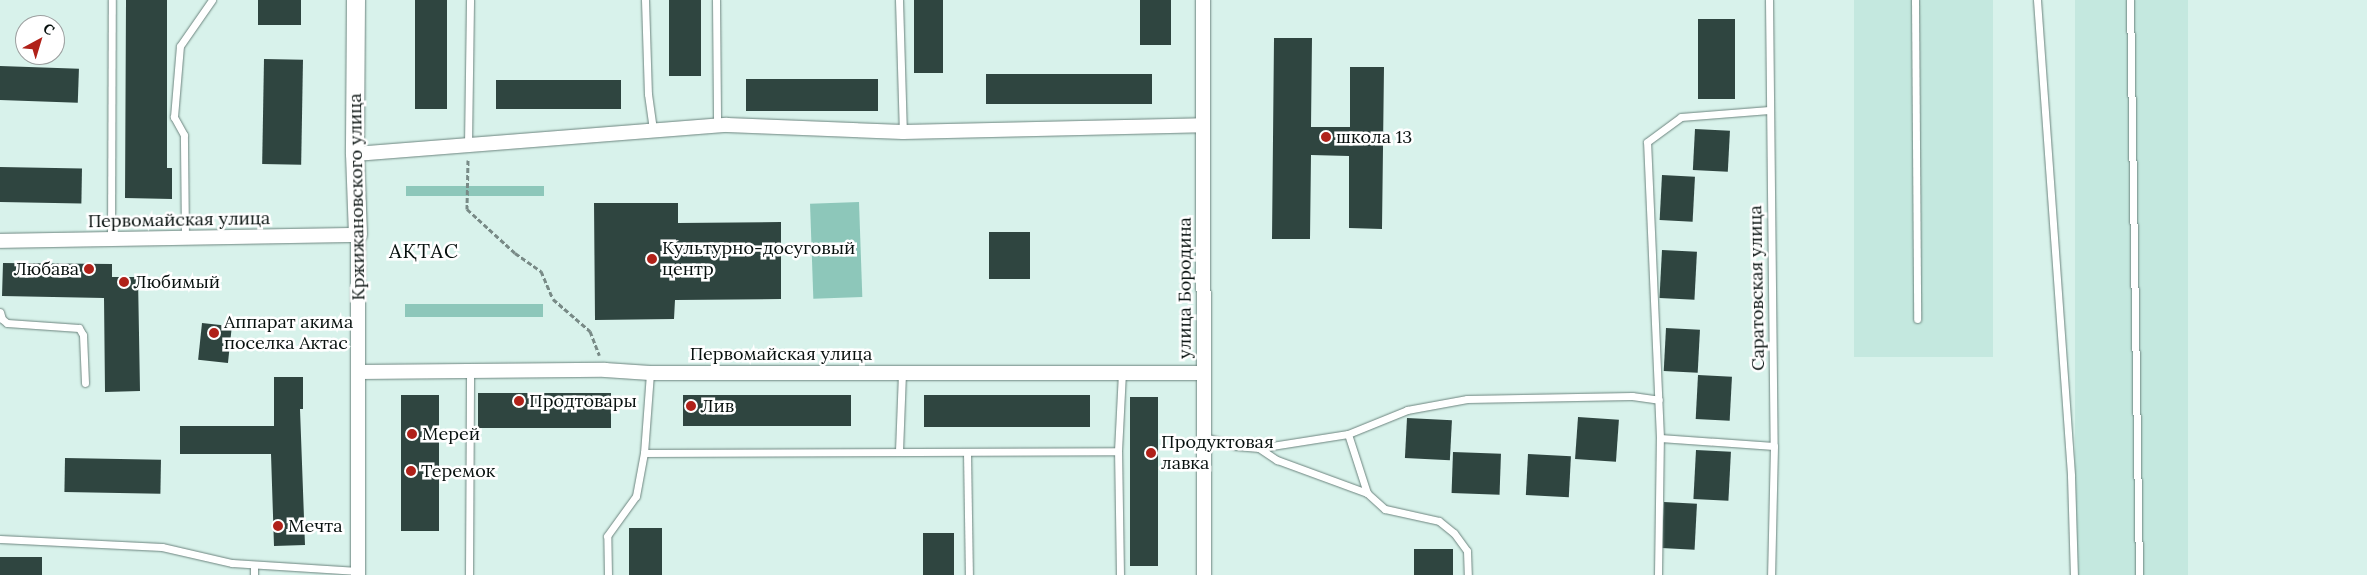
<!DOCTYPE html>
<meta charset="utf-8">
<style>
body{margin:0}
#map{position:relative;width:2367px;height:575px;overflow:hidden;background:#d8f2eb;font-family:Lora,serif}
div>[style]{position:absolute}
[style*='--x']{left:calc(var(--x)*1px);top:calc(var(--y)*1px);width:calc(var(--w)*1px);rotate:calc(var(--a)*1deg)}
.built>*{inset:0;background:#c4e8df;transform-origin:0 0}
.green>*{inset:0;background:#8dc7ba;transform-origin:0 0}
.building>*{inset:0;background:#2f4540;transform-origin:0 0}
.path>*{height:3px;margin-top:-1.5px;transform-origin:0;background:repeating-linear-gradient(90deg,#788a86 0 5px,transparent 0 7.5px)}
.roads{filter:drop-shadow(0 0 1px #6c847e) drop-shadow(0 0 1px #6c847e)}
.service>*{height:7px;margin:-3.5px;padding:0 3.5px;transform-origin:3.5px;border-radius:3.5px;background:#fff}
.minor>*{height:14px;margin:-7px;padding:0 7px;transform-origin:7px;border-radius:7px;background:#fff}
.tertiary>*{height:18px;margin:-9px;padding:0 9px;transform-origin:9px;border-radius:9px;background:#fff}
.dots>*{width:14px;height:14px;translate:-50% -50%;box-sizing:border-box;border:2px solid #fff;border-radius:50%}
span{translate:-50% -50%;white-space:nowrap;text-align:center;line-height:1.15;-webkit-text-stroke:5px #fff;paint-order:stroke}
.poi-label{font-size:18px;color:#07100e}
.left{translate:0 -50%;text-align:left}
.right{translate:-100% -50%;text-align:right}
.street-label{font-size:18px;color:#07100e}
.quarter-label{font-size:20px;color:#07100e;letter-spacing:1px}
.north{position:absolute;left:15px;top:15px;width:50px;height:50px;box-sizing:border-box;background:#fff;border:1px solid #9c9f9f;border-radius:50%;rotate:39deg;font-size:14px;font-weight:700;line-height:20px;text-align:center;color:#07100e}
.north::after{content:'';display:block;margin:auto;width:18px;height:22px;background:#b02119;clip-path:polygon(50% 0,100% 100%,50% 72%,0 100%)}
</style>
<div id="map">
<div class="built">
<div style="left:1854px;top:0;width:139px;height:357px"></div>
<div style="left:2075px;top:0;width:113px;height:575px"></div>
</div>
<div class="green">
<div style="left:406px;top:186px;width:138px;height:10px"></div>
<div style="left:859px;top:202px;width:95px;height:49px;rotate:88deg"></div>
<div style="left:405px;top:304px;width:138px;height:13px"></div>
</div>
<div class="building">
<div style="clip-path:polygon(126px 0,167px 0,167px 168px,172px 168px,172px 199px,125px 198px)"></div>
<div style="left:258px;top:0;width:43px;height:25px"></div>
<div style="left:415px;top:0;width:32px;height:109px"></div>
<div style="left:669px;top:0;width:32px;height:76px"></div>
<div style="left:914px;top:0;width:29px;height:73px"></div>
<div style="left:1140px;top:0;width:31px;height:45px"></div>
<div style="left:1698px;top:19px;width:37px;height:80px"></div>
<div style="clip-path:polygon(1274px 38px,1312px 38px,1311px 127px,1350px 127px,1350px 67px,1384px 67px,1382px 229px,1349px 228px,1349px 156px,1311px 155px,1310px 239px,1272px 239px)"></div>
<div style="left:264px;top:59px;width:39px;height:105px;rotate:1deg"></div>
<div style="left:0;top:66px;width:79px;height:34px;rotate:2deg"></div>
<div style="left:986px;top:74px;width:166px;height:30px"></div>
<div style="left:746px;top:79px;width:132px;height:32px"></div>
<div style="left:496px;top:80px;width:125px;height:29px"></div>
<div style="left:1695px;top:129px;width:35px;height:41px;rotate:3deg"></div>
<div style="left:0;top:167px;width:82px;height:35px;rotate:1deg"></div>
<div style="left:1662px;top:175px;width:33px;height:45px;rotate:3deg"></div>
<div style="clip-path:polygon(594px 203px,678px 203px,678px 223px,781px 222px,781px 299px,675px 300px,674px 319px,595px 320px)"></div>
<div style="left:989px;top:232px;width:41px;height:47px"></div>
<div style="left:1662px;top:250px;width:35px;height:48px;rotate:3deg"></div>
<div style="clip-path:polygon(3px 263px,112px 264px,112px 277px,138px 277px,140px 391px,105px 392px,104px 298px,2px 296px)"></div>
<div style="left:202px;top:323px;width:30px;height:37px;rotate:6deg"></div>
<div style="left:1666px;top:328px;width:34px;height:43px;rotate:3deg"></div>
<div style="left:1698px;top:375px;width:34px;height:44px;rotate:3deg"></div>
<div style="clip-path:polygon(274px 377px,303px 377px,303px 409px,300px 409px,305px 545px,274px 546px,271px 454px,180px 454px,180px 426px,274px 426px)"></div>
<div style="left:478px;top:393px;width:133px;height:35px"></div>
<div style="left:401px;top:395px;width:38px;height:136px"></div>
<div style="left:683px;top:395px;width:168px;height:31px"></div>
<div style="left:924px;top:395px;width:166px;height:32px"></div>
<div style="left:1130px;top:397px;width:28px;height:169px"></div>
<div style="left:1578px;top:417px;width:41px;height:42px;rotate:4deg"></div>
<div style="left:1407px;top:418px;width:45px;height:40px;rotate:3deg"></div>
<div style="left:1696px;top:450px;width:35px;height:49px;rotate:3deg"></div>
<div style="left:1453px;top:452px;width:48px;height:41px;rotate:2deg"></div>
<div style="left:1528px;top:454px;width:43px;height:41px;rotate:3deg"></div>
<div style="left:65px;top:458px;width:96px;height:34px;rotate:1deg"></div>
<div style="left:1664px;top:502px;width:33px;height:46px;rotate:3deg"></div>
<div style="left:629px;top:528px;width:33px;height:47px"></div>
<div style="left:923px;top:533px;width:31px;height:42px"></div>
<div style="left:1453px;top:549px;width:26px;height:39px;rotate:90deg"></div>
<div style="left:0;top:557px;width:42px;height:18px"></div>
</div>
<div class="path">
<div style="--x:468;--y:160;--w:49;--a:91.2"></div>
<div style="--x:467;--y:209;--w:65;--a:42.5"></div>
<div style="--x:515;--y:253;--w:32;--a:35"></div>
<div style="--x:541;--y:271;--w:30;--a:67"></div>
<div style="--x:553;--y:299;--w:49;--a:40.9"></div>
<div style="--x:590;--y:331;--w:26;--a:69"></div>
</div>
<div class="roads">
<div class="service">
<div style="--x:645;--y:0;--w:94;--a:88.2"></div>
<div style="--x:648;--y:94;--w:37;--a:82"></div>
<div style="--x:716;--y:0;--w:126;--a:89.5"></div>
<div style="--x:899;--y:0;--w:132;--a:88.3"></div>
<div style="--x:1769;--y:0;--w:446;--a:89.4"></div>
<div style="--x:1774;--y:446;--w:129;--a:91.3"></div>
<div style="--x:1915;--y:0;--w:319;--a:89.6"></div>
<div style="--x:2037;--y:0;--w:477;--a:85.9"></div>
<div style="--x:2071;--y:476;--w:99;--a:88.3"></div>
<div style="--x:2130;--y:0;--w:575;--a:89.1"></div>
<div style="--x:468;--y:145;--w:145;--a:-89.2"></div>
<div style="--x:185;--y:238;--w:103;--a:-90.6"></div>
<div style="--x:184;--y:135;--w:21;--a:-119"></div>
<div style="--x:174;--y:117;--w:71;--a:-85.2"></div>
<div style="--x:180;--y:46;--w:56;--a:-55.2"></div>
<div style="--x:111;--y:239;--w:239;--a:-89.8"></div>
<div style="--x:0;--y:312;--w:7;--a:74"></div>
<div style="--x:2;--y:319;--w:6;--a:39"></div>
<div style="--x:7;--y:323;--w:72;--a:4"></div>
<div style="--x:79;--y:328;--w:8;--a:60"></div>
<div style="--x:83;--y:335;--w:48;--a:87.6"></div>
<div style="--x:1348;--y:434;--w:62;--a:72.1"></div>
<div style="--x:1367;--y:493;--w:24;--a:42"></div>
<div style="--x:1385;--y:509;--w:55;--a:12.5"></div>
<div style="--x:1439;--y:521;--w:19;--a:39"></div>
<div style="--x:1454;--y:533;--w:22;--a:54"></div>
<div style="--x:1467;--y:551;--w:24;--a:88"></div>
<div style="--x:1205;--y:437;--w:32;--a:16"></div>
<div style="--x:1236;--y:446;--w:23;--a:5"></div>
<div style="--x:1259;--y:448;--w:90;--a:-8.9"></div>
<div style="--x:1348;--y:434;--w:64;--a:-22.1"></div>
<div style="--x:1407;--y:410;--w:61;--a:-10.4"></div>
<div style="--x:1467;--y:399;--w:165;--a:-1"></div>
<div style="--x:1632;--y:396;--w:27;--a:8"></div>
<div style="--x:1660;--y:438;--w:114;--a:4"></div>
<div style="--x:1259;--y:448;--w:22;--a:34"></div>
<div style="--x:1277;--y:460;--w:96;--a:20.1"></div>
<div style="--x:899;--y:451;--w:78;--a:-87.8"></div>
<div style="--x:967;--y:452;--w:123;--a:89.1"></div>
<div style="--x:644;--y:453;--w:80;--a:-85.7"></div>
<div style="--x:0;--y:539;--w:162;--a:2.8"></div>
<div style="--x:162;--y:547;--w:72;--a:12.9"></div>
<div style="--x:232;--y:563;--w:126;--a:3.6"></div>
<div style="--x:254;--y:565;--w:10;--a:90"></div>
<div style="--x:469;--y:575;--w:203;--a:-89.7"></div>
<div style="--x:608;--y:575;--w:39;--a:-91"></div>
<div style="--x:607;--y:536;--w:49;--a:-54.1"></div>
<div style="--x:636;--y:496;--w:44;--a:-79.5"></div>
<div style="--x:644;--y:453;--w:474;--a:-0.2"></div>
<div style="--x:1120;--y:575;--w:124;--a:-90.9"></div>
<div style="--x:1118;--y:451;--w:78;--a:-87.1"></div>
<div style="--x:1658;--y:575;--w:137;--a:-89.2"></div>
<div style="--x:1660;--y:438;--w:296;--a:-92.5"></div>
<div style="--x:1647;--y:142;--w:42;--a:-36.3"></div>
<div style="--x:1681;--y:117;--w:88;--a:-4.5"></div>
</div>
<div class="minor">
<div style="--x:1203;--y:0;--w:575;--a:89.9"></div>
<div style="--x:355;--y:154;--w:373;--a:-4.5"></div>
<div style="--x:727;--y:125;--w:176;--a:2.3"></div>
<div style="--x:903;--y:132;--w:300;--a:-1.3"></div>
<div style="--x:0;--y:241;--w:358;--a:-1"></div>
<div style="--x:358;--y:235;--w:340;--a:90"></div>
<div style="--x:358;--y:372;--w:247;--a:-0.5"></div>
<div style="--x:605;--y:370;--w:45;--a:3.8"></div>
<div style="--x:650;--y:373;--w:554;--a:0"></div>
</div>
<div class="tertiary">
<div style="--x:356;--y:0;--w:154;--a:90.4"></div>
<div style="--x:355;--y:154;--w:81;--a:87.9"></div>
</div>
</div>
<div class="dots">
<div style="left:1326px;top:137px;background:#b02119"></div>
<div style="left:652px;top:259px;background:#b02119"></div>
<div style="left:89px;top:269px;background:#b02119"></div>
<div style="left:124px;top:282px;background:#b02119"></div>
<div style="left:214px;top:333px;background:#b02119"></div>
<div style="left:519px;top:401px;background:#b02119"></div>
<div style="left:691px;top:406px;background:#b02119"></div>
<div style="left:412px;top:434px;background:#b02119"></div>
<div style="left:1151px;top:453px;background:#b02119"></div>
<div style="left:411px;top:471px;background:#b02119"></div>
<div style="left:278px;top:526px;background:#b02119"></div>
</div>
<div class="poi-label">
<span class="left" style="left:1336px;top:137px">школа 13</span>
<span class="left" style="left:662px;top:259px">Культурно-досуговый<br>центр</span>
<span class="right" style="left:79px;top:269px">Любава</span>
<span class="left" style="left:134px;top:282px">Любимый</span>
<span class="left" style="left:224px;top:333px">Аппарат акима<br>поселка Актас</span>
<span class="left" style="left:529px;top:401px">Продтовары</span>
<span class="left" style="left:701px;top:406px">Лив</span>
<span class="left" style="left:422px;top:434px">Мерей</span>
<span class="left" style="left:1161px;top:453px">Продуктовая<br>лавка</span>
<span class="left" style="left:421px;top:471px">Теремок</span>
<span class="left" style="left:288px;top:526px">Мечта</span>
</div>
<div class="street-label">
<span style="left:357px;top:197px;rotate:-91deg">Кржижановского улица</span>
<span style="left:179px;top:220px;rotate:-1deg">Первомайская улица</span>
<span style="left:1185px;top:288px;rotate:-90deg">улица Бородина</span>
<span style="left:1757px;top:288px;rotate:-91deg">Саратовская улица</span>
<span style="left:781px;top:354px">Первомайская улица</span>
</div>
<div class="quarter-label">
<span style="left:424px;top:250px">АҚТАС</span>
</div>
<div class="north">С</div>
</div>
